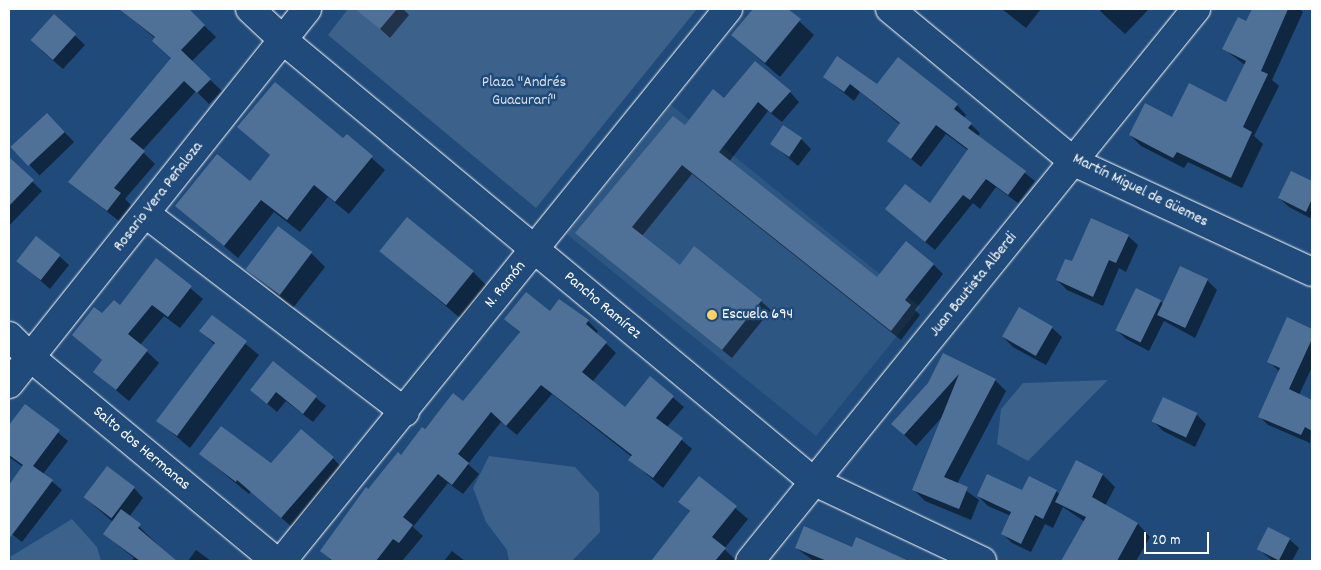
<!DOCTYPE html>
<meta charset="utf-8">
<style>
body{margin:0}
#map{position:relative;width:1321px;height:570px;overflow:hidden;background:#1f4a7a;font-family:Dekko,sans-serif}
div>[style]{position:absolute}
.built>*{inset:0;background:#2e5683;transform-origin:0 0}
.green>*{inset:0;background:#3c618b}
.shadow>*{inset:0;background:#0007;transform-origin:0 0}
.building>*{inset:0;background:#507197;transform-origin:0 0}
.roads{filter:drop-shadow(0 0 1px #fff) drop-shadow(0 0 1px #fff)}
.minor>*{height:28px;margin:-14px;padding:0 14px;transform-origin:14px;border-radius:14px;background:#1f4a7a}
.dots>*{width:14px;height:14px;translate:-50% -50%;box-sizing:border-box;border:2px solid #1f4a7a;border-radius:50%}
span{translate:-50% -50%;white-space:nowrap;text-align:center;line-height:1.15;-webkit-text-stroke:5px #1f4a7a;paint-order:stroke}
.park-label{font-size:16px;color:#d8dfe8}
.street-label{font-size:16px;color:#fff}
.poi-label{font-size:16px;color:#fff}
.left{translate:0 -50%;text-align:left}
.frame{position:absolute;inset:0;border:10px solid #fff;pointer-events:none}
.scale{position:absolute;left:1144px;top:532px;width:65px;height:22px;box-sizing:border-box;border:2px solid #fff;border-top:0;padding-left:6px;font-size:15px;line-height:18px;white-space:nowrap;color:#fff;-webkit-text-stroke:4px #1f4a7a;paint-order:stroke}
</style>
<div id="map">
<div class="built">
<i style="left:671px;top:105px;width:321px;height:166px;rotate:39deg"></i>
</div>
<div class="green">
<i style="clip-path:polygon(348px 9px,697px 9px,536px 208px,328px 35px)"></i>
<i style="clip-path:polygon(1108px 380px,1028px 461px,997px 444px,1001px 409px,1023px 383px)"></i>
<i style="clip-path:polygon(489px 456px,575px 467px,599px 493px,600px 532px,572px 561px,509px 561px,507px 550px,486px 522px,473px 488px)"></i>
<i style="clip-path:polygon(72px 519px,97px 547px,101px 561px,12px 561px,10px 557px)"></i>
</div>
<div class="shadow">
<i style="clip-path:polygon(120px 9px,172px 9px,179px 14px,187px 9px,216px 37px,191px 62px,222px 91px,209px 104px,196px 91px,142px 151px,155px 164px,125px 199px,131px 205px,119px 221px,69px 182px,172px 59px,156px 39px)"></i>
<i style="clip-path:polygon(373px 9px,403px 9px,409px 15px,390px 38px,366px 16px)"></i>
<i style="clip-path:polygon(754px 9px,786px 9px,814px 35px,780px 77px,732px 35px)"></i>
<i style="clip-path:polygon(1002px 9px,1041px 9px,1026px 28px)"></i>
<i style="clip-path:polygon(1102px 9px,1149px 9px,1125px 34px,1100px 11px)"></i>
<i style="clip-path:polygon(1253px 9px,1300px 9px,1303px 12px,1272px 80px,1279px 86px,1254px 136px,1263px 144px,1242px 188px,1188px 162px,1184px 168px,1141px 146px,1130px 135px,1172px 119px,1226px 104px,1245px 65px,1224px 49px,1247px 23px)"></i>
<i style="clip-path:polygon(54px 16px,85px 45px,63px 69px,41px 50px)"></i>
<i style="clip-path:polygon(824px 77px,957px 105px,966px 115px,964px 118px,980px 133px,977px 137px,1035px 181px,1018px 203px,996px 187px,980px 209px,973px 203px,935px 250px,886px 209px,930px 205px,969px 151px,946px 134px,921px 167px,889px 141px,901px 125px,860px 92px,854px 101px)"></i>
<i style="clip-path:polygon(790px 92px,799px 102px,782px 122px,768px 111px,729px 162px,877px 279px,933px 264px,943px 274px,915px 310px,920px 315px,901px 340px,692px 174px,642px 236px,680px 266px,761px 301px,771px 310px,732px 358px,577px 233px,685px 127px,724px 100px)"></i>
<i style="left:47px;top:114px;width:39px;height:48px;rotate:46deg"></i>
<i style="clip-path:polygon(238px 127px,343px 140px,347px 136px,385px 170px,349px 214px,328px 197px,300px 232px,274px 212px,238px 258px,177px 206px,250px 183px,271px 156px)"></i>
<i style="clip-path:polygon(801px 139px,811px 149px,798px 166px,771px 143px)"></i>
<i style="clip-path:polygon(15px 165px,42px 191px,9px 226px,9px 172px)"></i>
<i style="clip-path:polygon(1292px 172px,1312px 182px,1312px 219px,1289px 207px,1279px 198px)"></i>
<i style="clip-path:polygon(1128px 236px,1138px 245px,1126px 272px,1119px 268px,1103px 306px,1067px 290px,1057px 280px,1072px 263px)"></i>
<i style="clip-path:polygon(381px 251px,473px 272px,487px 286px,460px 318px)"></i>
<i style="clip-path:polygon(311px 253px,325px 267px,293px 308px,247px 269px)"></i>
<i style="clip-path:polygon(59px 256px,69px 265px,50px 289px,18px 261px)"></i>
<i style="clip-path:polygon(157px 260px,203px 299px,180px 328px,164px 316px,140px 345px,159px 363px,129px 401px,94px 372px,103px 361px,73px 335px,120px 306px)"></i>
<i style="clip-path:polygon(1207px 280px,1217px 290px,1195px 338px,1164px 321px,1149px 351px,1126px 339px,1116px 329px,1160px 301px,1163px 304px)"></i>
<i style="clip-path:polygon(551px 313px,588px 321px,598px 331px,596px 334px,616px 353px,592px 382px,625px 409px,650px 378px,684px 407px,667px 427px,692px 449px,663px 488px,630px 460px,632px 457px,552px 394px,517px 435px,501px 422px,468px 464px,479px 474px,463px 494px,448px 483px,413px 527px,423px 536px,402px 561px,332px 561px,321px 551px,353px 506px,398px 454px,401px 457px,453px 395px,464px 403px,520px 333px,506px 319px)"></i>
<i style="clip-path:polygon(212px 317px,259px 355px,190px 448px,158px 421px,215px 345px,201px 331px)"></i>
<i style="clip-path:polygon(1288px 319px,1312px 330px,1312px 367px,1299px 395px,1312px 402px,1310px 443px,1268px 425px,1259px 416px,1280px 372px,1268px 361px)"></i>
<i style="clip-path:polygon(1052px 328px,1062px 337px,1046px 365px,1013px 347px,1003px 337px)"></i>
<i style="clip-path:polygon(943px 354px,995px 380px,1006px 391px,957px 484px,979px 500px,971px 520px,925px 501px,913px 489px,943px 416px,916px 446px,893px 424px,929px 384px)"></i>
<i style="clip-path:polygon(273px 363px,326px 406px,313px 422px,286px 401px,277px 412px,251px 390px)"></i>
<i style="clip-path:polygon(26px 406px,68px 441px,43px 474px,62px 490px,22px 542px,9px 532px,9px 487px,23px 467px,9px 457px,9px 427px)"></i>
<i style="clip-path:polygon(1196px 414px,1206px 424px,1195px 447px,1163px 431px,1154px 422px)"></i>
<i style="clip-path:polygon(200px 454px,271px 465px,333px 458px,345px 471px,294px 529px,251px 491px,249px 494px)"></i>
<i style="clip-path:polygon(1103px 475px,1115px 487px,1105px 506px,1138px 524px,1150px 537px,1136px 561px,1068px 561px,1065px 558px,1085px 522px,1063px 507px,1053px 528px,1045px 524px,1031px 552px,1012px 543px,1002px 533px,1011px 516px,988px 506px,978px 496px,1056px 491px,1060px 495px)"></i>
<i style="clip-path:polygon(700px 478px,748px 519px,724px 549px,737px 561px,653px 561px,691px 513px,680px 502px)"></i>
<i style="clip-path:polygon(134px 488px,143px 498px,129px 517px,175px 561px,131px 561px,134px 558px,104px 534px,113px 522px,84px 497px)"></i>
<i style="clip-path:polygon(857px 539px,909px 561px,814px 561px,796px 548px,853px 549px)"></i>
<i style="clip-path:polygon(1289px 539px,1299px 548px,1292px 561px,1273px 561px,1258px 549px)"></i>
<i style="clip-path:polygon(196px 550px,211px 561px,188px 561px)"></i>
<i style="clip-path:polygon(452px 551px,465px 561px,444px 561px)"></i>
</div>
<div class="building">
<i style="clip-path:polygon(119px 9px,189px 9px,205px 25px,181px 50px,211px 79px,197px 93px,184px 81px,130px 139px,145px 151px,114px 188px,121px 193px,107px 211px,68px 182px,171px 58px,152px 41px,155px 37px)"></i>
<i style="clip-path:polygon(355px 9px,397px 9px,380px 29px)"></i>
<i style="clip-path:polygon(753px 9px,788px 9px,801px 19px,765px 63px,731px 35px)"></i>
<i style="clip-path:polygon(1252px 9px,1288px 9px,1261px 71px,1268px 74px,1243px 127px,1252px 132px,1231px 178px,1177px 152px,1173px 158px,1129px 135px,1145px 103px,1172px 117px,1189px 83px,1226px 102px,1246px 61px,1222px 49px,1238px 17px,1246px 21px)"></i>
<i style="left:54px;top:14px;width:30px;height:35px;rotate:42deg"></i>
<i style="clip-path:polygon(837px 56px,877px 84px,898px 57px,958px 104px,954px 109px,972px 123px,968px 128px,1026px 171px,1008px 195px,986px 179px,970px 200px,963px 195px,925px 242px,885px 209px,905px 184px,930px 203px,968px 149px,936px 125px,911px 159px,887px 141px,900px 123px,850px 84px,844px 92px,823px 77px)"></i>
<i style="clip-path:polygon(755px 61px,791px 91px,771px 113px,758px 102px,719px 152px,877px 277px,906px 241px,934px 264px,905px 300px,911px 305px,891px 331px,682px 165px,632px 227px,680px 265px,694px 246px,762px 300px,722px 350px,575px 233px,673px 116px,685px 125px,713px 89px,724px 98px)"></i>
<i style="clip-path:polygon(275px 82px,343px 138px,347px 134px,373px 156px,335px 202px,314px 185px,287px 220px,261px 200px,224px 246px,175px 206px,217px 154px,250px 181px,270px 155px,237px 127px)"></i>
<i style="left:47px;top:113px;width:26px;height:50px;rotate:47deg"></i>
<i style="left:783px;top:125px;width:23px;height:23px;rotate:34deg"></i>
<i style="clip-path:polygon(9px 157px,34px 180px,9px 206px)"></i>
<i style="clip-path:polygon(1291px 171px,1312px 181px,1312px 199px,1306px 212px,1278px 198px)"></i>
<i style="left:407px;top:217px;width:86px;height:44px;rotate:39deg"></i>
<i style="clip-path:polygon(1091px 218px,1129px 235px,1116px 263px,1109px 260px,1093px 297px,1056px 280px,1065px 259px,1072px 261px)"></i>
<i style="left:278px;top:226px;width:43px;height:54px;rotate:37deg"></i>
<i style="left:36px;top:236px;width:31px;height:32px;rotate:38deg"></i>
<i style="clip-path:polygon(156px 258px,192px 286px,168px 317px,152px 305px,128px 334px,148px 350px,116px 390px,93px 372px,102px 360px,72px 335px,94px 307px,102px 313px,114px 300px,120px 305px)"></i>
<i style="left:1180px;top:266px;width:31px;height:54px;rotate:25deg"></i>
<i style="left:1136px;top:288px;width:28px;height:47px;rotate:26deg"></i>
<i style="clip-path:polygon(526px 292px,550px 311px,559px 299px,589px 320px,586px 324px,607px 342px,582px 372px,625px 407px,650px 376px,674px 396px,656px 418px,683px 438px,653px 478px,628px 460px,632px 455px,541px 385px,506px 426px,491px 412px,458px 454px,469px 463px,452px 485px,438px 474px,403px 517px,413px 525px,399px 543px,393px 539px,376px 561px,333px 561px,320px 551px,366px 487px,368px 489px,398px 452px,401px 455px,422px 427px,425px 429px,453px 393px,463px 401px,520px 332px,504px 319px)"></i>
<i style="left:1019px;top:307px;width:39px;height:34px;rotate:30deg"></i>
<i style="clip-path:polygon(212px 315px,247px 341px,177px 436px,156px 421px,215px 343px,199px 331px)"></i>
<i style="clip-path:polygon(1287px 317px,1312px 329px,1312px 339px,1289px 389px,1312px 400px,1312px 431px,1305px 427px,1301px 435px,1258px 417px,1280px 368px,1267px 362px)"></i>
<i style="clip-path:polygon(943px 353px,996px 379px,944px 477px,968px 487px,959px 509px,912px 490px,959px 374px,904px 435px,891px 424px,928px 383px)"></i>
<i style="clip-path:polygon(273px 361px,317px 396px,303px 414px,276px 392px,267px 404px,250px 390px)"></i>
<i style="left:1163px;top:397px;width:38px;height:27px;rotate:25deg"></i>
<i style="clip-path:polygon(25px 404px,60px 430px,33px 466px,53px 480px,9px 539px,9px 485px,23px 465px,9px 455px,9px 425px)"></i>
<i style="clip-path:polygon(221px 426px,271px 463px,301px 429px,334px 457px,281px 518px,237px 480px,236px 482px,199px 454px)"></i>
<i style="clip-path:polygon(1076px 460px,1103px 474px,1092px 497px,1138px 523px,1117px 561px,1061px 561px,1086px 517px,1055px 502px)"></i>
<i style="left:107px;top:466px;width:35px;height:39px;rotate:37deg"></i>
<i style="clip-path:polygon(987px 474px,1022px 490px,1029px 476px,1057px 490px,1043px 519px,1035px 515px,1021px 544px,1001px 534px,1011px 512px,977px 496px)"></i>
<i style="clip-path:polygon(699px 476px,737px 506px,712px 537px,726px 548px,715px 561px,651px 561px,690px 511px,678px 502px)"></i>
<i style="clip-path:polygon(121px 509px,141px 524px,138px 528px,177px 561px,140px 561px,103px 534px)"></i>
<i style="clip-path:polygon(804px 526px,852px 547px,856px 537px,909px 561px,827px 561px,795px 548px)"></i>
<i style="left:1268px;top:527px;width:25px;height:25px;rotate:27deg"></i>
</div>
<div class="roads">
<div class="minor">
<i style="left:250px;top:9px;width:45px;rotate:43.2deg"></i>
<i style="left:283px;top:40px;width:689px;rotate:39.76deg"></i>
<i style="left:813px;top:481px;width:187px;rotate:25.3deg"></i>
<i style="left:890px;top:9px;width:239px;rotate:39.7deg"></i>
<i style="left:1074px;top:162px;width:262px;rotate:24.8deg"></i>
<i style="left:146px;top:214px;width:326px;rotate:37.4deg"></i>
<i style="left:9px;top:336px;width:30px;rotate:45deg"></i>
<i style="left:30px;top:357px;width:320px;rotate:39.7deg"></i>
<i style="left:9px;top:384px;width:479px;rotate:-51.5deg"></i>
<i style="left:282px;top:561px;width:710px;rotate:-51.06deg"></i>
<i style="left:750px;top:561px;width:710px;rotate:-51.06deg"></i>
</div>
</div>
<div class="dots">
<i style="left:712px;top:315px;background:#ffd166"></i>
</div>
<div class="park-label">
<span style="left:524px;top:92px">Plaza "Andrés<br>Guacurarí"</span>
</div>
<div class="street-label">
<span style="left:1140px;top:191px;rotate:26deg">Martín Miguel de Güemes</span>
<span style="left:159px;top:197px;rotate:-52deg">Rosario Vera Peñaloza</span>
<span style="left:506px;top:285px;rotate:-51deg">N. Ramón</span>
<span style="left:974px;top:285px;rotate:-51deg">Juan Bautista Alberdi</span>
<span style="left:602px;top:306px;rotate:40deg">Pancho Ramírez</span>
<span style="left:141px;top:449px;rotate:40deg">Salto dos Hermanas</span>
</div>
<div class="poi-label">
<span class="left" style="left:722px;top:315px">Escuela 694</span>
</div>
<div class="frame"></div>
<div class="scale">20 m</div>
</div>
